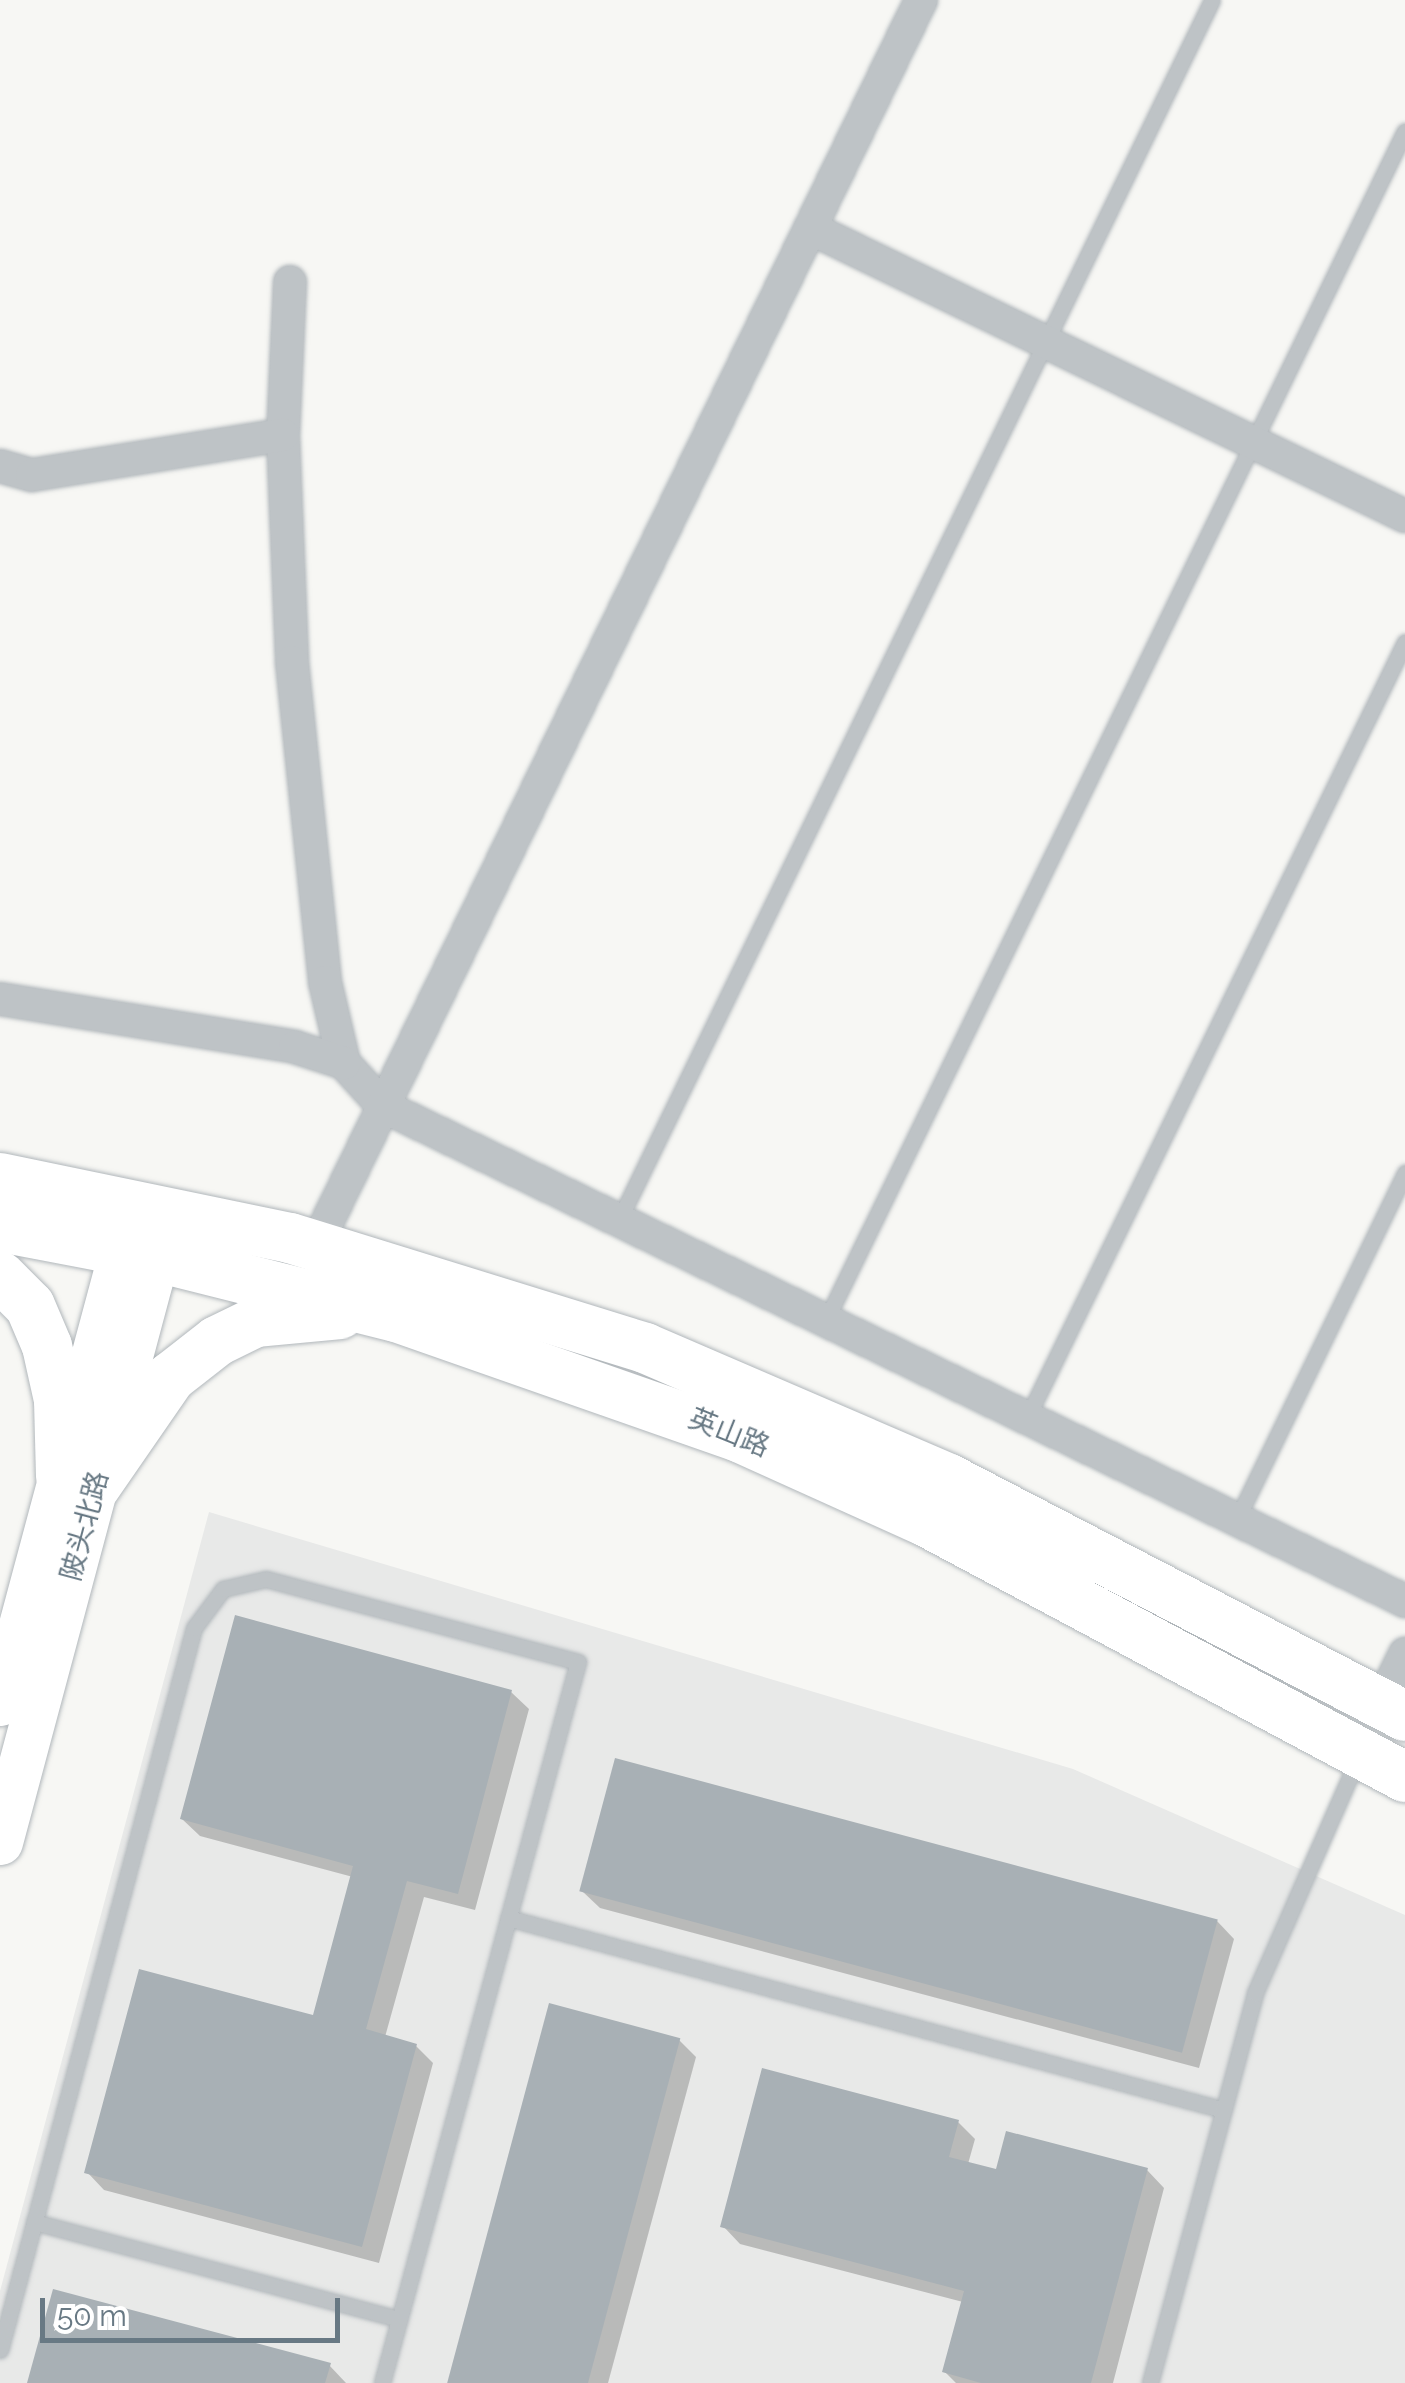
<!DOCTYPE html>
<meta charset="utf-8">
<style>
body{margin:0}
#map{position:relative;width:1405px;height:2383px;overflow:hidden;background:#f7f7f4;font-family:Raleway,"Noto Sans SC",sans-serif}
div>[style]{position:absolute}
.built>*{inset:0;background:#e8e9e8}
.shadow>*{inset:0;background:#0003}
.building>*{inset:0;background:#a8b0b5;transform-origin:0 0}
.roads{filter:drop-shadow(0 0 2px #b1b7bb) drop-shadow(0 0 2px #b1b7bb)}
.service>*{height:15px;margin:-7.5px;padding:0 7.5px;transform-origin:7.5px;border-radius:7.5px;background:#bec3c6}
.minor>*{height:32px;margin:-16px;padding:0 16px;transform-origin:16px;border-radius:16px;background:#bec3c6}
.secondary>*{height:45px;margin:-22.5px;padding:0 22.5px;transform-origin:22.5px;border-radius:22.5px;background:#fff}
.primary>*{height:50px;margin:-25px;padding:0 25px;transform-origin:25px;border-radius:25px;background:#fff}
span{translate:-50% -50%;white-space:nowrap;text-align:center;line-height:1.15;-webkit-text-stroke:10px #fff;paint-order:stroke}
.street-label{font-size:28px;color:#687984}
.scale{position:absolute;left:40px;top:2298px;width:300px;height:45px;box-sizing:border-box;border:5px solid #687984;border-top:0;padding-left:12px;font-size:30px;line-height:35px;white-space:nowrap;color:#687984;-webkit-text-stroke:8px #fff;paint-order:stroke}
</style>
<div id="map">
<div class="built">
<i style="clip-path:polygon(209px 1512px,1073px 1769px,1405px 1915px,1405px 2383px,0 2383px,0 2291px)"></i>
</div>
<div class="shadow">
<i style="clip-path:polygon(511px 1692px,529px 1709px,475px 1910px,424px 1897px,385px 2037px,416px 2046px,433px 2063px,379px 2263px,104px 2190px,87px 2172px,315px 2018px,353px 1877px,200px 1836px,182px 1819px)"></i>
<i style="clip-path:polygon(582px 1891px,1217px 1921px,1234px 1939px,1199px 2068px,600px 1908px)"></i>
<i style="clip-path:polygon(679px 2040px,696px 2057px,608px 2383px,449px 2383px)"></i>
<i style="clip-path:polygon(958px 2122px,975px 2139px,968px 2164px,998px 2172px,1147px 2170px,1164px 2188px,1113px 2383px,956px 2383px,945px 2372px,963px 2302px,740px 2244px,723px 2226px)"></i>
<i style="clip-path:polygon(329px 2365px,346px 2383px,30px 2383px)"></i>
</div>
<div class="building">
<i style="clip-path:polygon(235px 1615px,512px 1690px,458px 1894px,407px 1881px,366px 2029px,417px 2044px,362px 2247px,84px 2173px,139px 1969px,313px 2015px,353px 1866px,180px 1819px)"></i>
<i style="left:615px;top:1758px;width:624px;height:138px;rotate:15deg"></i>
<i style="left:549px;top:2003px;width:136px;height:394px;rotate:15deg"></i>
<i style="clip-path:polygon(762px 2068px,959px 2120px,949px 2157px,996px 2169px,1006px 2131px,1148px 2168px,1091px 2383px,981px 2383px,942px 2372px,964px 2291px,720px 2227px)"></i>
<i style="clip-path:polygon(53px 2289px,331px 2363px,325px 2383px,27px 2383px)"></i>
</div>
<div class="roads">
<div class="service">
<i style="left:619px;top:1220px;width:1356px;rotate:-64.08deg"></i>
<i style="left:826px;top:1320px;width:1322px;rotate:-64.04deg"></i>
<i style="left:1027px;top:1418px;width:863px;rotate:-64.03deg"></i>
<i style="left:1237px;top:1519px;width:385px;rotate:-64.1deg"></i>
<i style="left:508px;top:1918px;width:741px;rotate:15.01deg"></i>
<i style="left:34px;top:2222px;width:378px;rotate:14.9deg"></i>
<i style="left:0;top:2350px;width:748px;rotate:-74.96deg"></i>
<i style="left:194px;top:1628px;width:49px;rotate:-53.4deg"></i>
<i style="left:223px;top:1589px;width:44px;rotate:-13.1deg"></i>
<i style="left:266px;top:1579px;width:323px;rotate:14.9deg"></i>
<i style="left:578px;top:1662px;width:747px;rotate:105.21deg"></i>
<i style="left:1150px;top:2383px;width:404px;rotate:-74.9deg"></i>
<i style="left:1255px;top:1993px;width:257px;rotate:-66.3deg"></i>
</div>
<div class="minor">
<i style="left:810px;top:228px;width:661px;rotate:25.83deg"></i>
<i style="left:290px;top:282px;width:153px;rotate:92.6deg"></i>
<i style="left:283px;top:435px;width:227px;rotate:87.7deg"></i>
<i style="left:292px;top:662px;width:322px;rotate:84.1deg"></i>
<i style="left:325px;top:982px;width:83px;rotate:76.8deg"></i>
<i style="left:344px;top:1063px;width:58px;rotate:47.8deg"></i>
<i style="left:383px;top:1106px;width:1136px;rotate:25.84deg"></i>
<i style="left:0;top:466px;width:33px;rotate:16deg"></i>
<i style="left:32px;top:475px;width:254px;rotate:-9.1deg"></i>
<i style="left:0;top:999px;width:299px;rotate:9.2deg"></i>
<i style="left:295px;top:1047px;width:52px;rotate:18.1deg"></i>
<i style="left:316px;top:1245px;width:1384px;rotate:-64.08deg"></i>
<i style="left:1381px;top:1703px;width:55px;rotate:-63.9deg"></i>
</div>
<div class="secondary">
<i style="left:0;top:1703px;width:505px;rotate:-74.97deg"></i>
<i style="left:0;top:1842px;width:643px;rotate:-75.03deg"></i>
</div>
<div class="primary">
<i style="left:0;top:1178px;width:296px;rotate:11.7deg"></i>
<i style="left:290px;top:1238px;width:372px;rotate:17.2deg"></i>
<i style="left:645px;top:1348px;width:331px;rotate:23.3deg"></i>
<i style="left:949px;top:1479px;width:514px;rotate:27.46deg"></i>
<i style="left:0;top:1227px;width:160px;rotate:10.8deg"></i>
<i style="left:157px;top:1257px;width:246px;rotate:14.1deg"></i>
<i style="left:396px;top:1317px;width:366px;rotate:19.3deg"></i>
<i style="left:741px;top:1438px;width:204px;rotate:24.3deg"></i>
<i style="left:927px;top:1522px;width:542px;rotate:28.08deg"></i>
<i style="left:0;top:1276px;width:42px;rotate:45deg"></i>
<i style="left:30px;top:1306px;width:43px;rotate:67deg"></i>
<i style="left:47px;top:1346px;width:55px;rotate:77.5deg"></i>
<i style="left:59px;top:1400px;width:76px;rotate:88.5deg"></i>
<i style="left:95px;top:1487px;width:134px;rotate:-55.4deg"></i>
<i style="left:171px;top:1377px;width:58px;rotate:-38deg"></i>
<i style="left:217px;top:1341px;width:43px;rotate:-26deg"></i>
<i style="left:256px;top:1322px;width:84px;rotate:-5.4deg"></i>
</div>
</div>
<div class="street-label">
<span style="left:729px;top:1433px;rotate:22deg">英山路</span>
<span style="left:85px;top:1526px;rotate:-75deg">陂头北路</span>
</div>
<div class="scale">50 m</div>
</div>
